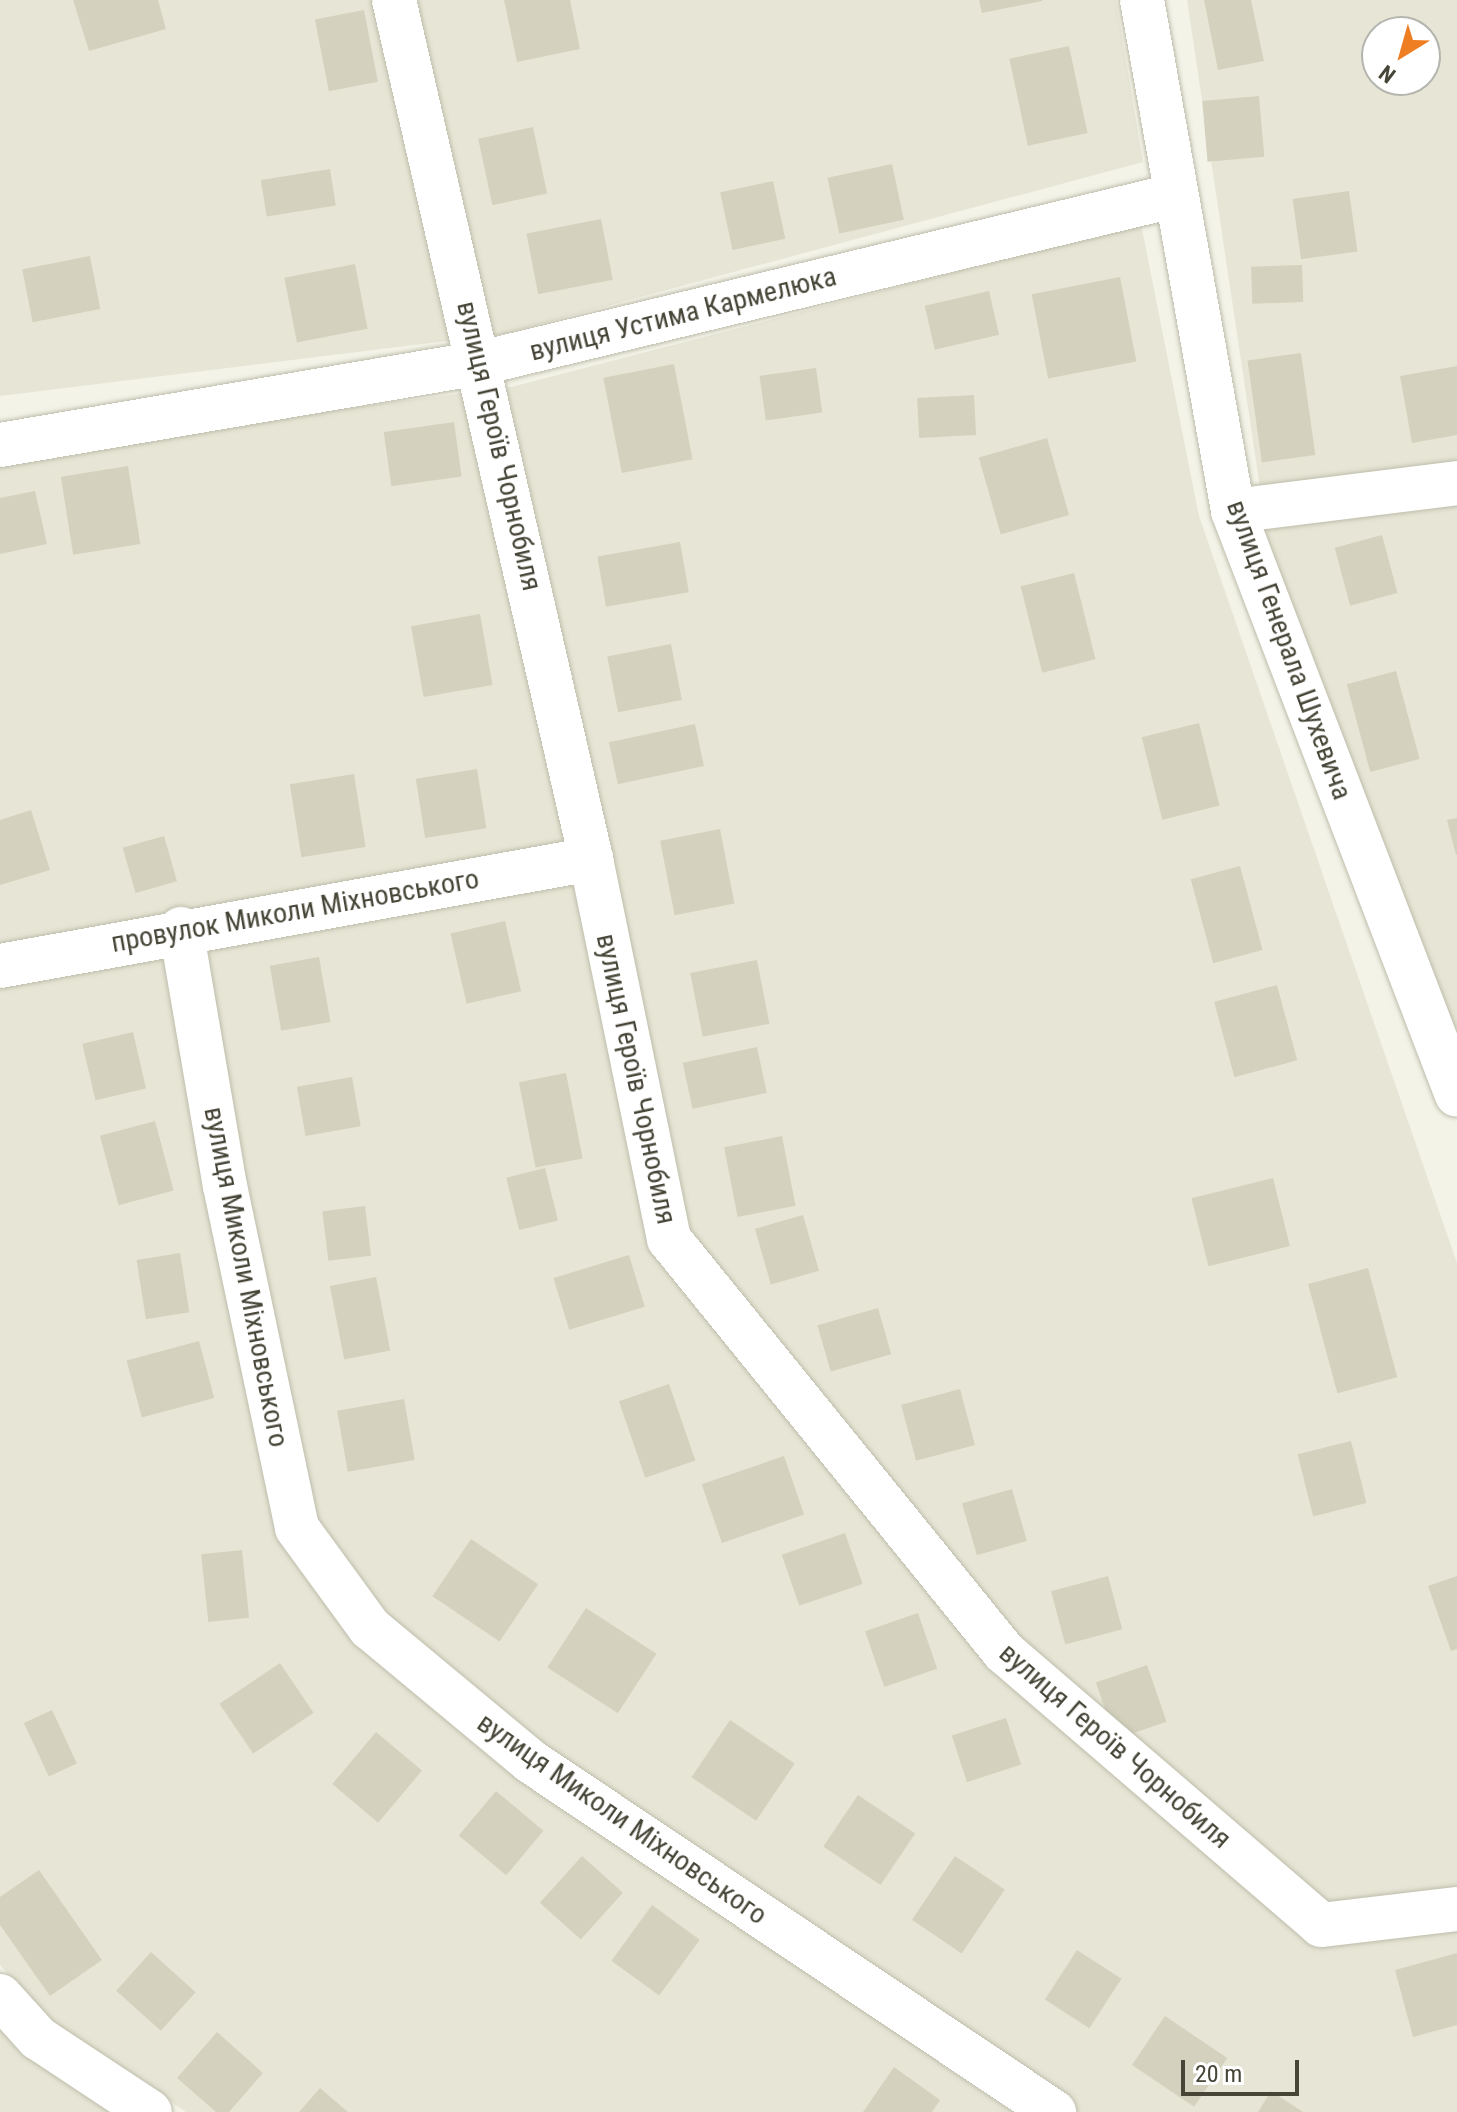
<!DOCTYPE html>
<meta charset="utf-8">
<style>
body{margin:0}
#map{position:relative;width:1457px;height:2112px;overflow:hidden;background:#f3f3e8;font-family:"Roboto Condensed",sans-serif}
div>[style]{position:absolute}
.residential>*{inset:0;background:#e7e6d6}
.building>*{inset:0;background:#d4d2be;transform-origin:0 0}
.roads{filter:drop-shadow(0 0 2px #bebdab) drop-shadow(0 0 2px #bebdab)}
.minor>*{height:44px;margin:-22px;padding:0 22px;transform-origin:22px;border-radius:22px;background:#fff}
span{translate:-50% -50%;white-space:nowrap;text-align:center;line-height:1.15;-webkit-text-stroke:6px #fff;paint-order:stroke}
.street-label{font-size:28px;color:#464537}
.north{position:absolute;left:1361px;top:16px;width:80px;height:80px;box-sizing:border-box;background:#fff;border:2px solid #b5b5af;border-radius:50%;rotate:217deg;font-size:22px;font-weight:700;line-height:32px;text-align:center;color:#464537}
.north::after{content:'';display:block;margin:auto;width:28px;height:36px;background:#ef7e23;clip-path:polygon(50% 0,100% 100%,50% 72%,0 100%)}
.scale{position:absolute;left:1181px;top:2060px;width:118px;height:36px;box-sizing:border-box;border:4px solid #464537;border-top:0;padding-left:10px;font-size:24px;line-height:28px;white-space:nowrap;color:#464537;-webkit-text-stroke:6px #fff;paint-order:stroke}
</style>
<div id="map">
<div class="residential">
<i style="clip-path:polygon(0 0,1116px 0,1143px 162px,503px 334px,0 396px)"></i>
<i style="clip-path:polygon(evenodd,1187px 0,1457px 0,1457px 1104px,1268px 541px,1187px 0,1377px 32px,1425px 32px,1425px 80px,1377px 80px,1377px 32px)"></i>
<i style="clip-path:polygon(1141px 224px,1199px 516px,1457px 1263px,1457px 2112px,186px 2112px,47px 2017px,0 1965px,0 452px,511px 387px)"></i>
<i style="clip-path:polygon(0 2012px,124px 2112px,0 2112px)"></i>
</div>
<div class="building">
<i style="clip-path:polygon(73px 0,158px 0,166px 29px,89px 51px)"></i>
<i style="clip-path:polygon(504px 0,570px 0,580px 49px,517px 62px)"></i>
<i style="clip-path:polygon(979px 0,1042px 0,1042px 1px,982px 13px)"></i>
<i style="clip-path:polygon(1204px 0,1251px 0,1264px 61px,1218px 70px)"></i>
<i style="left:364px;top:10px;width:73px;height:50px;rotate:79deg"></i>
<i style="left:1069px;top:46px;width:89px;height:61px;rotate:78deg"></i>
<i style="left:1259px;top:96px;width:61px;height:57px;rotate:85deg"></i>
<i style="left:533px;top:127px;width:68px;height:56px;rotate:78deg"></i>
<i style="left:892px;top:164px;width:57px;height:66px;rotate:78deg"></i>
<i style="left:330px;top:169px;width:37px;height:70px;rotate:81deg"></i>
<i style="left:773px;top:181px;width:59px;height:54px;rotate:78deg"></i>
<i style="left:1349px;top:191px;width:61px;height:57px;rotate:82deg"></i>
<i style="left:601px;top:219px;width:62px;height:76px;rotate:79deg"></i>
<i style="left:90px;top:256px;width:54px;height:69px;rotate:79deg"></i>
<i style="left:355px;top:264px;width:66px;height:72px;rotate:79deg"></i>
<i style="left:1302px;top:265px;width:37px;height:51px;rotate:88deg"></i>
<i style="left:1120px;top:277px;width:86px;height:90px;rotate:79deg"></i>
<i style="left:989px;top:291px;width:45px;height:66px;rotate:77deg"></i>
<i style="left:1301px;top:353px;width:103px;height:54px;rotate:82deg"></i>
<i style="left:674px;top:364px;width:97px;height:72px;rotate:79deg"></i>
<i style="clip-path:polygon(1457px 366px,1457px 435px,1412px 443px,1400px 376px)"></i>
<i style="left:816px;top:368px;width:45px;height:57px;rotate:82deg"></i>
<i style="left:974px;top:395px;width:40px;height:57px;rotate:87deg"></i>
<i style="left:454px;top:422px;width:55px;height:71px;rotate:82deg"></i>
<i style="left:1047px;top:438px;width:80px;height:71px;rotate:74deg"></i>
<i style="left:128px;top:466px;width:79px;height:68px;rotate:81deg"></i>
<i style="clip-path:polygon(35px 491px,47px 544px,0 554px,0 498px)"></i>
<i style="left:1382px;top:535px;width:60px;height:49px;rotate:75deg"></i>
<i style="left:680px;top:542px;width:51px;height:84px;rotate:80deg"></i>
<i style="left:1074px;top:573px;width:89px;height:55px;rotate:76deg"></i>
<i style="left:480px;top:614px;width:72px;height:70px;rotate:80deg"></i>
<i style="left:671px;top:644px;width:57px;height:65px;rotate:79deg"></i>
<i style="left:1396px;top:671px;width:91px;height:51px;rotate:75deg"></i>
<i style="left:1199px;top:723px;width:85px;height:59px;rotate:76deg"></i>
<i style="left:695px;top:724px;width:43px;height:88px;rotate:78deg"></i>
<i style="left:477px;top:769px;width:60px;height:62px;rotate:81deg"></i>
<i style="left:354px;top:774px;width:74px;height:65px;rotate:81deg"></i>
<i style="clip-path:polygon(31px 810px,50px 870px,0 885px,0 820px)"></i>
<i style="clip-path:polygon(1457px 818px,1457px 855px,1456px 855px,1447px 820px)"></i>
<i style="left:720px;top:829px;width:76px;height:61px;rotate:79deg"></i>
<i style="left:164px;top:836px;width:47px;height:43px;rotate:74deg"></i>
<i style="left:1240px;top:866px;width:87px;height:51px;rotate:75deg"></i>
<i style="left:505px;top:921px;width:72px;height:56px;rotate:77deg"></i>
<i style="left:319px;top:957px;width:66px;height:50px;rotate:80deg"></i>
<i style="left:757px;top:960px;width:65px;height:68px;rotate:79deg"></i>
<i style="left:1277px;top:985px;width:78px;height:65px;rotate:75deg"></i>
<i style="left:133px;top:1032px;width:58px;height:52px;rotate:77deg"></i>
<i style="left:757px;top:1047px;width:47px;height:76px;rotate:78deg"></i>
<i style="left:566px;top:1073px;width:87px;height:48px;rotate:79deg"></i>
<i style="left:352px;top:1077px;width:50px;height:56px;rotate:80deg"></i>
<i style="left:155px;top:1121px;width:72px;height:57px;rotate:75deg"></i>
<i style="left:782px;top:1136px;width:71px;height:59px;rotate:79deg"></i>
<i style="left:545px;top:1168px;width:54px;height:40px;rotate:76deg"></i>
<i style="left:1273px;top:1178px;width:70px;height:84px;rotate:76deg"></i>
<i style="left:365px;top:1206px;width:50px;height:43px;rotate:83deg"></i>
<i style="left:803px;top:1215px;width:58px;height:50px;rotate:74deg"></i>
<i style="left:180px;top:1253px;width:60px;height:44px;rotate:81deg"></i>
<i style="left:629px;top:1255px;width:54px;height:79px;rotate:73deg"></i>
<i style="left:1368px;top:1268px;width:113px;height:62px;rotate:75deg"></i>
<i style="left:376px;top:1277px;width:75px;height:47px;rotate:79deg"></i>
<i style="left:878px;top:1308px;width:48px;height:63px;rotate:74deg"></i>
<i style="left:199px;top:1341px;width:59px;height:75px;rotate:75deg"></i>
<i style="left:669px;top:1384px;width:81px;height:53px;rotate:71deg"></i>
<i style="left:960px;top:1389px;width:58px;height:61px;rotate:75deg"></i>
<i style="left:404px;top:1399px;width:62px;height:68px;rotate:80deg"></i>
<i style="left:1351px;top:1441px;width:64px;height:55px;rotate:76deg"></i>
<i style="left:784px;top:1456px;width:62px;height:87px;rotate:71deg"></i>
<i style="left:1012px;top:1489px;width:54px;height:52px;rotate:74deg"></i>
<i style="left:845px;top:1533px;width:54px;height:67px;rotate:71deg"></i>
<i style="left:471px;top:1539px;width:81px;height:69px;rotate:34deg"></i>
<i style="left:242px;top:1550px;width:68px;height:41px;rotate:84deg"></i>
<i style="left:1108px;top:1576px;width:55px;height:59px;rotate:75deg"></i>
<i style="clip-path:polygon(1457px 1576px,1457px 1649px,1451px 1651px,1428px 1586px)"></i>
<i style="left:586px;top:1608px;width:84px;height:71px;rotate:33deg"></i>
<i style="left:918px;top:1613px;width:59px;height:56px;rotate:71deg"></i>
<i style="left:280px;top:1663px;width:60px;height:73px;rotate:56deg"></i>
<i style="left:1147px;top:1665px;width:60px;height:54px;rotate:71deg"></i>
<i style="left:52px;top:1710px;width:59px;height:31px;rotate:65deg"></i>
<i style="left:1006px;top:1718px;width:49px;height:57px;rotate:72deg"></i>
<i style="left:730px;top:1720px;width:78px;height:69px;rotate:34deg"></i>
<i style="left:376px;top:1732px;width:60px;height:68px;rotate:40deg"></i>
<i style="left:496px;top:1791px;width:62px;height:58px;rotate:40deg"></i>
<i style="left:858px;top:1795px;width:69px;height:62px;rotate:34deg"></i>
<i style="left:582px;top:1856px;width:55px;height:63px;rotate:42deg"></i>
<i style="left:955px;top:1856px;width:60px;height:77px;rotate:34deg"></i>
<i style="clip-path:polygon(39px 1870px,102px 1960px,50px 1996px,0 1925px,0 1897px)"></i>
<i style="left:652px;top:1905px;width:59px;height:69px;rotate:36deg"></i>
<i style="left:1077px;top:1950px;width:53px;height:59px;rotate:33deg"></i>
<i style="left:151px;top:1952px;width:60px;height:52px;rotate:42deg"></i>
<i style="clip-path:polygon(1457px 1953px,1457px 2025px,1413px 2037px,1395px 1970px)"></i>
<i style="left:1165px;top:2016px;width:75px;height:59px;rotate:34deg"></i>
<i style="clip-path:polygon(217px 2032px,263px 2073px,229px 2112px,216px 2112px,177px 2078px)"></i>
<i style="clip-path:polygon(894px 2067px,940px 2100px,932px 2112px,863px 2112px)"></i>
<i style="clip-path:polygon(320px 2088px,348px 2112px,299px 2112px)"></i>
<i style="clip-path:polygon(1271px 2091px,1303px 2112px,1258px 2112px)"></i>
</div>
<div class="roads">
<div class="minor">
<i style="left:394px;top:0;width:881px;rotate:77.08deg"></i>
<i style="left:591px;top:859px;width:388px;rotate:78.4deg"></i>
<i style="left:669px;top:1239px;width:532px;rotate:50.95deg"></i>
<i style="left:1004px;top:1652px;width:418px;rotate:40.7deg"></i>
<i style="left:1321px;top:1925px;width:137px;rotate:-6.7deg"></i>
<i style="left:1142px;top:0;width:519px;rotate:79.9deg"></i>
<i style="left:1233px;top:511px;width:625px;rotate:69.02deg"></i>
<i style="left:0;top:445px;width:488px;rotate:-9.7deg"></i>
<i style="left:481px;top:363px;width:712px;rotate:-13.57deg"></i>
<i style="left:1233px;top:511px;width:226px;rotate:-7.1deg"></i>
<i style="left:181px;top:929px;width:261px;rotate:80.3deg"></i>
<i style="left:225px;top:1186px;width:349px;rotate:78.1deg"></i>
<i style="left:297px;top:1528px;width:124px;rotate:53.9deg"></i>
<i style="left:370px;top:1628px;width:208px;rotate:39.7deg"></i>
<i style="left:530px;top:1761px;width:631px;rotate:33.82deg"></i>
<i style="left:0;top:966px;width:601px;rotate:-10.26deg"></i>
<i style="left:0;top:1996px;width:57px;rotate:47.9deg"></i>
<i style="left:38px;top:2038px;width:134px;rotate:33.5deg"></i>
</div>
</div>
<div class="street-label">
<span style="left:683px;top:314px;rotate:-14deg">вулиця Устима Кармелюка</span>
<span style="left:499px;top:446px;rotate:77deg">вулиця Героїв Чорнобиля</span>
<span style="left:1289px;top:650px;rotate:70deg">вулиця Генерала Шухевича</span>
<span style="left:295px;top:911px;rotate:-10deg">провулок Миколи Міхновського</span>
<span style="left:636px;top:1079px;rotate:78deg">вулиця Героїв Чорнобиля</span>
<span style="left:246px;top:1277px;rotate:79deg">вулиця Миколи Міхновського</span>
<span style="left:1115px;top:1746px;rotate:41deg">вулиця Героїв Чорнобиля</span>
<span style="left:622px;top:1819px;rotate:35deg">вулиця Миколи Міхновського</span>
</div>
<div class="north">N</div>
<div class="scale">20 m</div>
</div>
